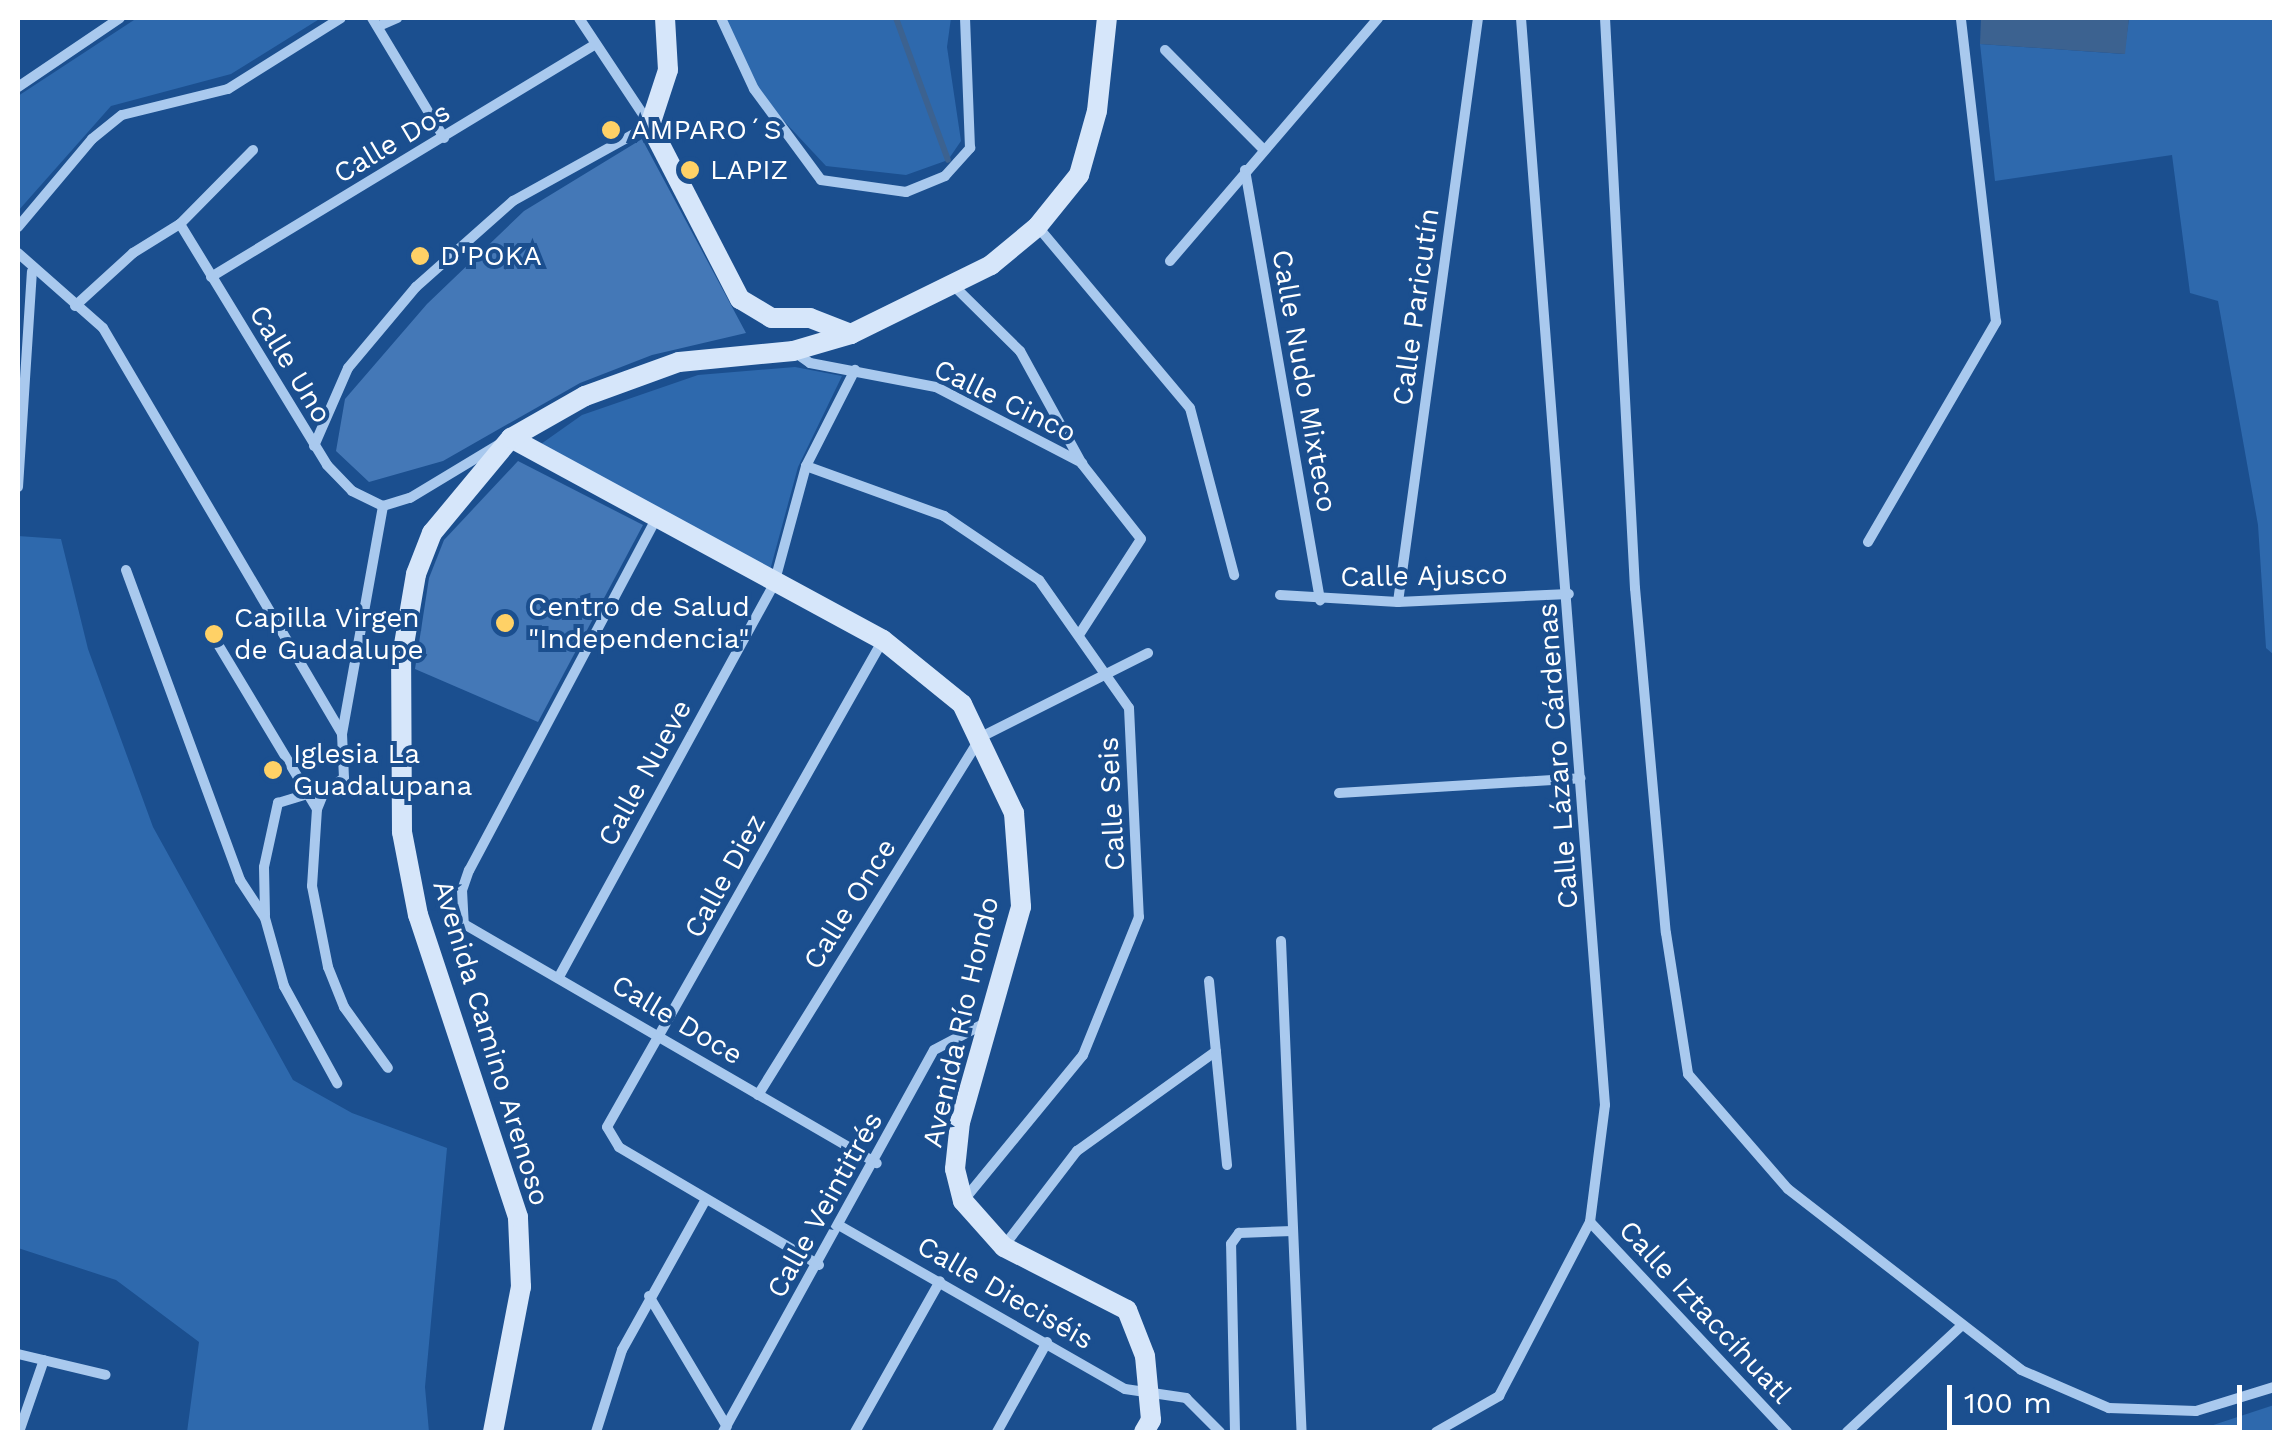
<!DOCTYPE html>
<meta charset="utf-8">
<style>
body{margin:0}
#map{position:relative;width:2292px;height:1450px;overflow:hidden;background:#1b4f8f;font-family:"Work Sans",sans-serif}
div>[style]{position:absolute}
.green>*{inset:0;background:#2e69ad}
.water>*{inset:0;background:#3c6290}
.stream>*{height:6px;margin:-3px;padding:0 3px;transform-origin:3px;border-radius:3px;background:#3c6290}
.building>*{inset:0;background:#4478b7}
.street>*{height:10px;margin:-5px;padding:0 5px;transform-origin:5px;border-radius:5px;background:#a9c9ee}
.secondary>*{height:20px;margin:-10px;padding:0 10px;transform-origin:10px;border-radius:10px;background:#d6e6fa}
.dots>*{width:28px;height:28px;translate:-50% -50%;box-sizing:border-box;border:5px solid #1b4f8f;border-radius:50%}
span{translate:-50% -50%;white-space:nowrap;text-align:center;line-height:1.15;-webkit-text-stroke:8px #1b4f8f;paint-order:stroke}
.poi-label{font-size:28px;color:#fff}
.left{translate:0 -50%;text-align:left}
.street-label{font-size:28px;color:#fff}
.frame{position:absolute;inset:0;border:20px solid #fff;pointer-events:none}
.scale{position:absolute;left:1947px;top:1385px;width:295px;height:45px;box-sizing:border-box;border:5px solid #fff;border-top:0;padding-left:12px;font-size:30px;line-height:35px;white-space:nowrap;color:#fff;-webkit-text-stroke:8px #1b4f8f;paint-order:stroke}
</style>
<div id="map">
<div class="green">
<i style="clip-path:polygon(137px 18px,321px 18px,231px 74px,111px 106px,18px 211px,18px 96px)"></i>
<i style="clip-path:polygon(721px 18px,951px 18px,947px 47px,961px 141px,948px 160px,906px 175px,826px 166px,754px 89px)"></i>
<i style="clip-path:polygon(2129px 18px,2274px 18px,2274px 655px,2266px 648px,2258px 525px,2218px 301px,2190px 293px,2172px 155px,1995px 181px,1980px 44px,2124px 54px)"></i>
<i style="clip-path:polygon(795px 367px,842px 376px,798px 467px,769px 574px,531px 451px,582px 415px,698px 375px)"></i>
<i style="clip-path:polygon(18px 536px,61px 539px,88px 649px,153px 827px,293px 1080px,352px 1113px,447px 1148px,425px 1387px,429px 1432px,187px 1432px,199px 1342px,116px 1280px,18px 1248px)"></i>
<i style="clip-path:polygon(2274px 1405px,2274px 1432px,2191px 1432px,2192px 1432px)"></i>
</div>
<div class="water">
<i style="clip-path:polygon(1981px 18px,2129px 18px,2125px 54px,1980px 44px)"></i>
</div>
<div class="stream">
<i style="left:896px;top:18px;width:151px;rotate:69.9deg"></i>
</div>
<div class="building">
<i style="clip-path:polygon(642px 139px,746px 333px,652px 355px,580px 383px,443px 461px,369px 482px,336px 451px,345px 399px,427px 304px,524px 211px)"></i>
<i style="clip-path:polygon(518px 461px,643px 525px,538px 722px,415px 669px,429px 578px,444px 540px)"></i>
</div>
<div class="street">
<i style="left:372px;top:18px;width:140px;rotate:59deg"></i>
<i style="left:721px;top:18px;width:78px;rotate:65.1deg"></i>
<i style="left:754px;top:89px;width:113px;rotate:53.6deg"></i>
<i style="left:821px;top:180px;width:86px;rotate:8deg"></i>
<i style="left:906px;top:192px;width:42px;rotate:-22.3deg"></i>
<i style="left:945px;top:176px;width:38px;rotate:-48deg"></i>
<i style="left:970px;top:148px;width:130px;rotate:-92.2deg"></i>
<i style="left:1605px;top:18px;width:571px;rotate:86.99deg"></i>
<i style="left:1635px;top:588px;width:346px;rotate:84.9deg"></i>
<i style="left:1666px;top:933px;width:143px;rotate:81.1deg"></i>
<i style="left:1688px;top:1074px;width:152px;rotate:49deg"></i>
<i style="left:1788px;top:1189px;width:295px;rotate:37.8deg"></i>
<i style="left:2021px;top:1370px;width:96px;rotate:23.4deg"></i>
<i style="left:2109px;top:1408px;width:87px;rotate:2deg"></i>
<i style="left:2196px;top:1411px;width:82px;rotate:-17.1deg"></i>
<i style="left:379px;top:26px;width:20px;rotate:-24deg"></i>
<i style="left:1165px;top:50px;width:139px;rotate:45.3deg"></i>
<i style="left:18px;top:87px;width:123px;rotate:-34.1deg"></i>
<i style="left:1245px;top:170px;width:437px;rotate:80.1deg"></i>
<i style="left:180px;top:224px;width:282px;rotate:58.6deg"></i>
<i style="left:327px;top:465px;width:36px;rotate:46deg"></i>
<i style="left:352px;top:491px;width:34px;rotate:26deg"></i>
<i style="left:18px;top:227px;width:115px;rotate:-49.9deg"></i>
<i style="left:92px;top:139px;width:38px;rotate:-39deg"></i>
<i style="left:122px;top:115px;width:109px;rotate:-13.8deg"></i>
<i style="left:228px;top:89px;width:133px;rotate:-32.1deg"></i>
<i style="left:1038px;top:227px;width:236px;rotate:50deg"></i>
<i style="left:1190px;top:408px;width:173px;rotate:75.2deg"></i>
<i style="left:18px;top:253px;width:113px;rotate:41.4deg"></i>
<i style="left:103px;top:328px;width:471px;rotate:59.5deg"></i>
<i style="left:342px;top:734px;width:44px;rotate:87.4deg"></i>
<i style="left:344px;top:778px;width:24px;rotate:145deg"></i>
<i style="left:324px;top:792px;width:18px;rotate:112deg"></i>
<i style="left:1170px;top:261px;width:320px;rotate:-49.4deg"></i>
<i style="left:211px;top:277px;width:448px;rotate:-31.2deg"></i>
<i style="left:955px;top:287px;width:91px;rotate:44.6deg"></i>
<i style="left:1020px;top:351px;width:129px;rotate:61.2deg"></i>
<i style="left:1082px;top:464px;width:95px;rotate:51.8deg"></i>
<i style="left:1141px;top:539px;width:114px;rotate:122.9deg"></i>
<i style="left:75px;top:306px;width:79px;rotate:-42.4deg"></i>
<i style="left:133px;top:253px;width:55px;rotate:-31.7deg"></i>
<i style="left:180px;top:224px;width:104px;rotate:-45.4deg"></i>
<i style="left:793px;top:351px;width:21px;rotate:35deg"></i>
<i style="left:810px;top:363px;width:128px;rotate:10.8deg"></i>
<i style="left:936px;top:387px;width:165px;rotate:27.5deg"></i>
<i style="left:314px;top:446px;width:85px;rotate:-66.4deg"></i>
<i style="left:348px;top:368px;width:106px;rotate:-50deg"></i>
<i style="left:416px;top:287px;width:130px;rotate:-41.6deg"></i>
<i style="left:513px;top:201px;width:157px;rotate:-29deg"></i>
<i style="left:650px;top:125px;width:128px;rotate:-123.6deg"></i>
<i style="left:806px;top:466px;width:147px;rotate:19.9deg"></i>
<i style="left:944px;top:516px;width:115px;rotate:34deg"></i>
<i style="left:1039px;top:580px;width:156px;rotate:54.9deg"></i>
<i style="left:1129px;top:708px;width:209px;rotate:87.3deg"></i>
<i style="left:1139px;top:917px;width:149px;rotate:112.1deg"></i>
<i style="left:1083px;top:1055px;width:188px;rotate:129.4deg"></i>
<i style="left:18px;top:487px;width:216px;rotate:-86.3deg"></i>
<i style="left:656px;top:519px;width:398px;rotate:118deg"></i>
<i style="left:469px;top:870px;width:21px;rotate:109deg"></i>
<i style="left:462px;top:890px;width:34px;rotate:87deg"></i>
<i style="left:464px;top:924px;width:477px;rotate:30.1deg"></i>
<i style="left:1868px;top:542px;width:255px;rotate:-59.8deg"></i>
<i style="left:1996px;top:322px;width:306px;rotate:-96.6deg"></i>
<i style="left:126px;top:570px;width:330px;rotate:69.8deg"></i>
<i style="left:240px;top:880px;width:45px;rotate:56.7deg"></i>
<i style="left:265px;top:918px;width:71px;rotate:74.4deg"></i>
<i style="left:284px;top:986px;width:111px;rotate:61.3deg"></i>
<i style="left:1280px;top:595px;width:118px;rotate:3.4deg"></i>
<i style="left:1398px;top:602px;width:171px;rotate:-2.7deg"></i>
<i style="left:1398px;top:602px;width:589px;rotate:-82.2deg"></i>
<i style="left:216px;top:641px;width:196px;rotate:59deg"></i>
<i style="left:317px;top:809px;width:77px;rotate:93.7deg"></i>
<i style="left:312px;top:886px;width:83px;rotate:78.8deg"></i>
<i style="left:328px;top:967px;width:43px;rotate:68.2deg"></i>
<i style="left:344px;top:1007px;width:75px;rotate:54.2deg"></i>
<i style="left:342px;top:734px;width:232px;rotate:-79.8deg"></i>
<i style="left:383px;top:506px;width:28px;rotate:-17deg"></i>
<i style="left:410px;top:498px;width:106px;rotate:-31.1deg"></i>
<i style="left:1339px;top:793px;width:242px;rotate:-3.5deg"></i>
<i style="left:265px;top:915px;width:48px;rotate:-91.2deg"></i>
<i style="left:264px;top:867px;width:66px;rotate:-77.7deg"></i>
<i style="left:278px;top:803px;width:30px;rotate:-17deg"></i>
<i style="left:1281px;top:941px;width:491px;rotate:87.6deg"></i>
<i style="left:560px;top:975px;width:446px;rotate:-61.3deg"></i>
<i style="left:774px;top:584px;width:122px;rotate:-74.8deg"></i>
<i style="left:806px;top:466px;width:108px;rotate:-63deg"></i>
<i style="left:1209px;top:981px;width:185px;rotate:84.4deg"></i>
<i style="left:758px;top:1095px;width:422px;rotate:-58.1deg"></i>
<i style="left:981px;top:737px;width:187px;rotate:-26.7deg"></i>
<i style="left:1590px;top:1222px;width:288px;rotate:46.8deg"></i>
<i style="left:842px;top:1227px;width:326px;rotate:29.8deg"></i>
<i style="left:1125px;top:1389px;width:62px;rotate:8.4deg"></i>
<i style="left:1186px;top:1398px;width:48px;rotate:45deg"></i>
<i style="left:1004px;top:1246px;width:120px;rotate:-52.5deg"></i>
<i style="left:1077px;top:1151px;width:171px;rotate:-35.7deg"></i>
<i style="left:819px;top:1265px;width:232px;rotate:-149.5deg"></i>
<i style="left:619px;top:1147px;width:23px;rotate:-121deg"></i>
<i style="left:607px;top:1127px;width:560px;rotate:-60.46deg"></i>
<i style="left:649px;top:1296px;width:152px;rotate:59.2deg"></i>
<i style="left:18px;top:1354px;width:90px;rotate:13.4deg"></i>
<i style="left:19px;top:1432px;width:76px;rotate:-70.9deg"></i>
<i style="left:596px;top:1432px;width:86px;rotate:-72.4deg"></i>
<i style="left:622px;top:1350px;width:171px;rotate:-60.9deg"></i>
<i style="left:723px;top:1432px;width:436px;rotate:-61.1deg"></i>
<i style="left:934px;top:1050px;width:60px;rotate:-27.8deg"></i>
<i style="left:855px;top:1432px;width:173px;rotate:-60.6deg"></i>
<i style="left:997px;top:1432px;width:103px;rotate:-60.9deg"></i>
<i style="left:1235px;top:1432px;width:188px;rotate:-91.2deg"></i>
<i style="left:1231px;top:1244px;width:14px;rotate:-54deg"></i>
<i style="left:1239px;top:1233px;width:54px;rotate:-2.1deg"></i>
<i style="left:1436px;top:1432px;width:73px;rotate:-29.7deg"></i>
<i style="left:1499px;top:1396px;width:196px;rotate:-62.4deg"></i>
<i style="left:1590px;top:1222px;width:118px;rotate:-82.7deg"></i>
<i style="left:1605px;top:1105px;width:1090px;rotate:-94.42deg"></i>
<i style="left:1847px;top:1432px;width:156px;rotate:-42.9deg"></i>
</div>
<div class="secondary">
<i style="left:665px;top:18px;width:52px;rotate:86.7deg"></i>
<i style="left:668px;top:70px;width:58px;rotate:108.1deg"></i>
<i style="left:650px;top:125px;width:196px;rotate:62.7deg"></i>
<i style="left:740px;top:299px;width:37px;rotate:31deg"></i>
<i style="left:772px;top:318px;width:38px"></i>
<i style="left:810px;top:318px;width:44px;rotate:21.3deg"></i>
<i style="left:511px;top:438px;width:423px;rotate:28.5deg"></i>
<i style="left:883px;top:640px;width:102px;rotate:39deg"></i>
<i style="left:962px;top:704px;width:121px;rotate:64.5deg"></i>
<i style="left:1014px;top:813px;width:94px;rotate:85.7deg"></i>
<i style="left:1021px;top:907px;width:223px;rotate:105.8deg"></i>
<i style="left:960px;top:1122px;width:47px;rotate:96.1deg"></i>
<i style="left:955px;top:1169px;width:33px;rotate:76deg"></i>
<i style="left:963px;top:1201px;width:62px;rotate:48.3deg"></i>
<i style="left:1004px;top:1247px;width:138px;rotate:27.1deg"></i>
<i style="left:1127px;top:1310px;width:49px;rotate:68.6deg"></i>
<i style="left:1145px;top:1356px;width:64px;rotate:84.6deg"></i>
<i style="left:1151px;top:1420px;width:14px;rotate:120deg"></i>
<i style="left:493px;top:1432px;width:148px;rotate:-79.1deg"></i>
<i style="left:521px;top:1287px;width:70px;rotate:-92.5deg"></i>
<i style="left:518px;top:1217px;width:318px;rotate:-108.3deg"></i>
<i style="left:418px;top:915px;width:85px;rotate:-100.9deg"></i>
<i style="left:402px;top:832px;width:170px;rotate:-90.3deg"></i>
<i style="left:401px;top:662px;width:89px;rotate:-80.3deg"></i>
<i style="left:416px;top:574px;width:44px;rotate:-68.7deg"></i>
<i style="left:432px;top:533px;width:124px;rotate:-50.3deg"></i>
<i style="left:511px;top:438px;width:85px;rotate:-29.6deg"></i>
<i style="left:585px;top:396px;width:100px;rotate:-19.9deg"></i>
<i style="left:679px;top:362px;width:115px;rotate:-5.5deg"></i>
<i style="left:793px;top:351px;width:60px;rotate:-16.3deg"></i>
<i style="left:851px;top:334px;width:156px;rotate:-26.2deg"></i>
<i style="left:991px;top:265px;width:60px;rotate:-39.6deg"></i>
<i style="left:1037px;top:227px;width:67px;rotate:-51.1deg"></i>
<i style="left:1079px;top:175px;width:66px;rotate:-74.3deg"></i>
<i style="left:1097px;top:111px;width:94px;rotate:-83.9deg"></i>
</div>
<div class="dots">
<i style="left:611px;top:130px;background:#ffd166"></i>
<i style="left:690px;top:170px;background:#ffd166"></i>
<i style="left:420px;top:256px;background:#ffd166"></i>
<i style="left:505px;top:623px;background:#ffd166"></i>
<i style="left:214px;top:634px;background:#ffd166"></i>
<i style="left:273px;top:770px;background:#ffd166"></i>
</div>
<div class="poi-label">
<span class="left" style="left:631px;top:130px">AMPARO´S</span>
<span class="left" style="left:710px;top:170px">LAPIZ</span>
<span class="left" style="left:440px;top:256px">D'POKA</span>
<span class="left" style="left:528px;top:623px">Centro de Salud<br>"Independencia"</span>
<span class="left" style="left:234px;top:634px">Capilla Virgen<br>de Guadalupe</span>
<span class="left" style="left:293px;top:770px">Iglesia La<br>Guadalupana</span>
</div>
<div class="street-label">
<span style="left:392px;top:143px;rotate:-31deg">Calle Dos</span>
<span style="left:1416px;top:307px;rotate:-82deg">Calle Paricutín</span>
<span style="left:290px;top:364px;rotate:59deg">Calle Uno</span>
<span style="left:1304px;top:381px;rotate:80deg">Calle Nudo Mixteco</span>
<span style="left:1005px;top:401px;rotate:26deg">Calle Cinco</span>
<span style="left:1424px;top:576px;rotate:-1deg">Calle Ajusco</span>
<span style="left:1558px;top:756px;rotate:-94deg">Calle Lázaro Cárdenas</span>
<span style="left:645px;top:773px;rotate:-61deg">Calle Nueve</span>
<span style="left:1112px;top:804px;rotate:-93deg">Calle Seis</span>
<span style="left:725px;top:876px;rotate:-61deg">Calle Diez</span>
<span style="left:850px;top:904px;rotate:-58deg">Calle Once</span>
<span style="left:677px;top:1020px;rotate:31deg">Calle Doce</span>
<span style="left:961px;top:1022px;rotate:-77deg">Avenida Río Hondo</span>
<span style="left:491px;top:1043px;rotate:73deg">Avenida Camino Arenoso</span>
<span style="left:825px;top:1205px;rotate:-61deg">Calle Veintitrés</span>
<span style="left:1005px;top:1293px;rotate:30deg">Calle Dieciséis</span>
<span style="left:1705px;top:1312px;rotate:47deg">Calle Iztaccíhuatl</span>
</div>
<div class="frame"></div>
<div class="scale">100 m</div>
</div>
